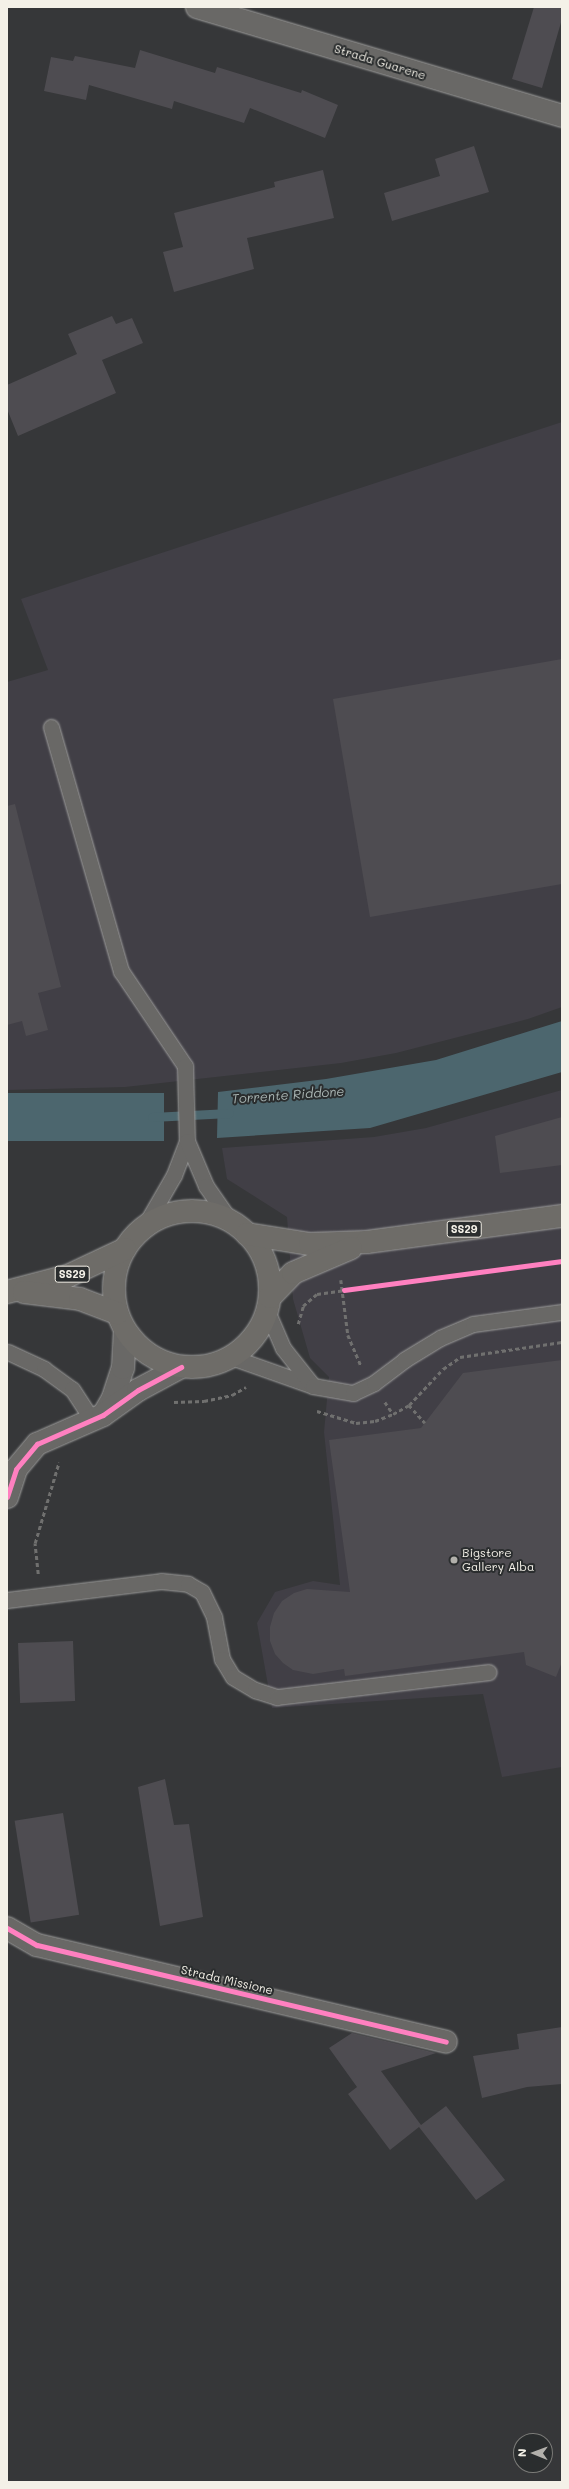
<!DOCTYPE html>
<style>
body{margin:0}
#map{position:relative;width:569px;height:2489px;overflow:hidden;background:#363739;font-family:Mali,sans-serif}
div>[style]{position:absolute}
.built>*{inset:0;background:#413f46}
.water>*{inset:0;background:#4c666e;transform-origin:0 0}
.stream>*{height:9px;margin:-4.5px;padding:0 4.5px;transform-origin:4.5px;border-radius:4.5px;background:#4c666e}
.building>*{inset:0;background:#4e4c51;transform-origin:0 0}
.path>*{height:2.5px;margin-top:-1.25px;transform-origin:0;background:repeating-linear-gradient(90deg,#70706f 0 4px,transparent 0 7px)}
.roads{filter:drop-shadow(0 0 1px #9c9c9b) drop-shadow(0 0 1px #9c9c9b)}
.lane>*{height:15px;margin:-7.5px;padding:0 7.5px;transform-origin:7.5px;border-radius:7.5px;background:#696866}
.street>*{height:22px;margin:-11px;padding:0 11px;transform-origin:11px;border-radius:11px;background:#696866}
.secondary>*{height:22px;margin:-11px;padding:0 11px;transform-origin:11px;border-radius:11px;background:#696866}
.primary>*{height:22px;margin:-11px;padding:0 11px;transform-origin:11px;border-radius:11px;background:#6e6c68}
.primary>.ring{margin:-11px;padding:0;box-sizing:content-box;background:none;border:22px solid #6e6c68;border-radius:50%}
.cycleway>*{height:5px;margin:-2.5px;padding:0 2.5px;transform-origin:2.5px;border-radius:2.5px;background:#ff80c0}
.dots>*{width:11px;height:11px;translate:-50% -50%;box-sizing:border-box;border:2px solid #2a2d2e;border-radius:50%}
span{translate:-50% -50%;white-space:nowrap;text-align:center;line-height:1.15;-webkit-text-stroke:4px #2a2d2e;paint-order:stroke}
.shield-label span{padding:1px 3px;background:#2a2d2e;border:1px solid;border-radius:3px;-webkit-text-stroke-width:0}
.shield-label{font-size:11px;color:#f4f1e8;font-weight:700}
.street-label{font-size:12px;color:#f4f1e8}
.poi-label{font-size:12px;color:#f4f1e8}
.left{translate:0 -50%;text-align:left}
.water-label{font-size:13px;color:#a9b5b3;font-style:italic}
.frame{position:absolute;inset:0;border:8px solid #f4f1e8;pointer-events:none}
.north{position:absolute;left:513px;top:2433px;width:40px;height:40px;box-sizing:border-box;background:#2a2d2e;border:1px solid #7b7b78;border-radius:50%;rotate:271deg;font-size:11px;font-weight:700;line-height:16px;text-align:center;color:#f4f1e8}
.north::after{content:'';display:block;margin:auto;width:14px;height:18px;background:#b2b0ab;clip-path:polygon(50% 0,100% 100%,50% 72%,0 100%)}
</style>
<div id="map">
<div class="built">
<i style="clip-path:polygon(562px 422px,562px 1007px,528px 1019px,396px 1053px,341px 1063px,125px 1087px,7px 1090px,7px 682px,48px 670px,21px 599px)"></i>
<i style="clip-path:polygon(562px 1090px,562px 1767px,502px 1777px,483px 1694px,272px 1708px,257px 1623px,275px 1592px,313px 1581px,340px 1585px,324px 1432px,329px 1377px,310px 1358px,293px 1299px,287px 1217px,227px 1179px,222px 1148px,374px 1137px,426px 1128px)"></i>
</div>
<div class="water">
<i style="clip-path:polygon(562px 1021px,562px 1072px,370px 1128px,217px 1138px,218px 1092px,326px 1079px,436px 1060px)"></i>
<i style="left:164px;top:1093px;width:48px;height:157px;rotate:90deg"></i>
</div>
<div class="stream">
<i style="left:152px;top:1117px;width:77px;rotate:-3deg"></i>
</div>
<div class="building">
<i style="clip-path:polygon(534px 7px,562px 7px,562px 19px,542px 88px,512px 79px)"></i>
<i style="clip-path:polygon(140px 50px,215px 73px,217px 67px,301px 93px,302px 90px,338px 105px,325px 138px,250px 108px,244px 123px,174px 101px,172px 109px,89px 85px,86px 100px,44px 91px,51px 57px,73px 61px,75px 56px,135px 68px)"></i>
<i style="clip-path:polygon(474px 146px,489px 192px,392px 221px,384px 193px,440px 176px,435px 159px)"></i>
<i style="clip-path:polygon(323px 170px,334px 218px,247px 238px,254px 269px,174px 292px,163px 252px,183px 247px,174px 213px,275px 187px,274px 182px)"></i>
<i style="clip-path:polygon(112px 316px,116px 324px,132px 318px,143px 343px,102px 360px,116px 393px,18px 436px,7px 409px,7px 385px,77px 354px,68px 334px)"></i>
<i style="clip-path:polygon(562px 659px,562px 884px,370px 917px,333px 699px)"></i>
<i style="clip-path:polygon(15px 804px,61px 987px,38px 993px,48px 1030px,26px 1036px,22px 1021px,7px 1025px,7px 806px)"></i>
<i style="clip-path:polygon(562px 1117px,562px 1165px,500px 1173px,495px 1136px)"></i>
<i style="clip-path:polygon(562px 1360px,562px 1662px,556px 1677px,526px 1665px,524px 1652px,345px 1676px,344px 1669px,313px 1674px,293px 1670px,283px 1663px,275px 1654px,270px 1641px,270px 1627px,274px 1613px,282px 1601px,294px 1593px,307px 1589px,350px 1592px,329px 1440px,421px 1428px,463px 1373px)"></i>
<i style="left:73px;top:1641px;width:60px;height:55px;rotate:88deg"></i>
<i style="clip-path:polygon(165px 1779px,174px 1825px,189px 1824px,203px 1917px,160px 1926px,138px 1787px)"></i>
<i style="left:63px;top:1813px;width:103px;height:49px;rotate:81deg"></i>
<i style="clip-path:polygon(562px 2027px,562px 2084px,527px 2087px,482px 2098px,473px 2056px,519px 2049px,517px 2034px)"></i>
<i style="clip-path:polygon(352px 2033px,436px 2053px,381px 2071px,421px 2125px,446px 2106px,505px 2180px,476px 2200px,419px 2127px,390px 2150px,348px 2094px,357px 2087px,329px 2048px)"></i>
</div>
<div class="path">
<i style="left:341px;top:1280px;width:55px;rotate:82.7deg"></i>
<i style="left:348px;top:1335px;width:34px;rotate:67deg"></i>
<i style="left:298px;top:1324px;width:19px;rotate:-74deg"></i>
<i style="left:303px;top:1306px;width:18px;rotate:-41deg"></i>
<i style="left:317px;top:1294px;width:27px;rotate:-8deg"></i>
<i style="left:174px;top:1402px;width:30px;rotate:-2deg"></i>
<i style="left:204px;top:1401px;width:29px;rotate:-12deg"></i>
<i style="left:232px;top:1395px;width:16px;rotate:-30deg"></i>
<i style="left:385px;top:1402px;width:14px;rotate:56deg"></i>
<i style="left:393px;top:1414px;width:18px;rotate:-29deg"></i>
<i style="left:409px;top:1405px;width:24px;rotate:48deg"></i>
<i style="left:409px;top:1405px;width:50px;rotate:-46.6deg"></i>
<i style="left:443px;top:1369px;width:21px;rotate:-35deg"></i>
<i style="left:460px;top:1357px;width:103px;rotate:-8.4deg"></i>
<i style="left:317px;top:1411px;width:41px;rotate:17.1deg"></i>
<i style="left:356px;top:1423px;width:19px;rotate:-6deg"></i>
<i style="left:375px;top:1421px;width:19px;rotate:-21deg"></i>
<i style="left:38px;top:1574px;width:31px;rotate:-96deg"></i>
<i style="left:35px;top:1543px;width:84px;rotate:-73.5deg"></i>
</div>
<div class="roads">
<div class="lane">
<i style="left:51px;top:727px;width:254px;rotate:74deg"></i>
<i style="left:121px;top:971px;width:115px;rotate:56deg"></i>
<i style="left:185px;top:1066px;width:75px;rotate:88.5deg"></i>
<i style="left:144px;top:1227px;width:60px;rotate:-60deg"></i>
<i style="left:174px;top:1175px;width:36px;rotate:-69deg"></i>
<i style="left:187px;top:1141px;width:49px;rotate:67.1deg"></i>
<i style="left:206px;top:1186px;width:44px;rotate:55.2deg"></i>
<i style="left:8px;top:1352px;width:40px;rotate:25deg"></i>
<i style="left:44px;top:1369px;width:34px;rotate:36deg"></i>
<i style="left:72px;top:1389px;width:37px;rotate:57deg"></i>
<i style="left:231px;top:1357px;width:87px;rotate:19.5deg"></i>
<i style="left:313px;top:1386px;width:48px;rotate:-128.3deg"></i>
<i style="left:283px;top:1348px;width:40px;rotate:-113.4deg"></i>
<i style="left:313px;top:1386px;width:41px;rotate:9.9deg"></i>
<i style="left:353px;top:1393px;width:23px;rotate:-25deg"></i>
<i style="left:374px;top:1383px;width:38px;rotate:-37deg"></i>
<i style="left:404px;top:1360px;width:42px;rotate:-31.4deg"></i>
<i style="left:440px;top:1338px;width:36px;rotate:-23deg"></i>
<i style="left:473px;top:1324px;width:90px;rotate:-7.7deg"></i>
<i style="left:7px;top:1600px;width:155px;rotate:-7deg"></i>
<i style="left:161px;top:1581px;width:27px;rotate:6deg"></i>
<i style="left:188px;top:1584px;width:16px;rotate:30deg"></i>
<i style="left:202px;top:1592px;width:28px;rotate:64deg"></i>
<i style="left:214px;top:1617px;width:43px;rotate:79.2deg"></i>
<i style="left:222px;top:1659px;width:21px;rotate:59deg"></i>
<i style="left:233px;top:1677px;width:26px;rotate:31deg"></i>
<i style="left:255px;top:1690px;width:23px;rotate:18deg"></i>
<i style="left:277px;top:1697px;width:213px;rotate:-6.7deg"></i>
</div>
<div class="street">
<i style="left:105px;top:1412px;width:16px;rotate:-60deg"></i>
<i style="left:113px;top:1398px;width:32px;rotate:-72deg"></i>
<i style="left:123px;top:1368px;width:37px;rotate:-87deg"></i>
<i style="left:7px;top:1497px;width:29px;rotate:-72deg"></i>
<i style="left:16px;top:1469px;width:33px;rotate:-50deg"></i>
<i style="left:37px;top:1444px;width:72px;rotate:-23.7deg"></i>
<i style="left:103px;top:1415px;width:43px;rotate:-35.5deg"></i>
<i style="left:138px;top:1390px;width:49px;rotate:-28.1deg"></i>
<i style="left:7px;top:1928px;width:34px;rotate:30deg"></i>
<i style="left:37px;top:1945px;width:420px;rotate:13.3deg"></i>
</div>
<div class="secondary">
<i style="left:197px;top:7px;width:381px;rotate:16.6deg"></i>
</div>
<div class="primary">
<i class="ring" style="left:114px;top:1211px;width:134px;height:134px"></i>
<i style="left:247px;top:1234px;width:64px;rotate:9deg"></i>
<i style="left:310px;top:1244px;width:57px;rotate:-2deg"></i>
<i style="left:367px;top:1242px;width:197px;rotate:-7.6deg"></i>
<i style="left:7px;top:1292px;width:63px;rotate:-14.7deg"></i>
<i style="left:68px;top:1276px;width:63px;rotate:-25.3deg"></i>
<i style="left:24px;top:1292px;width:56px;rotate:7.1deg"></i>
<i style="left:80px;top:1299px;width:40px;rotate:21deg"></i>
<i style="left:270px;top:1297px;width:33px;rotate:-46deg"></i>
<i style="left:293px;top:1273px;width:63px;rotate:-23.3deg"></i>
</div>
</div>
<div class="cycleway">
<i style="left:344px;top:1290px;width:220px;rotate:-7.6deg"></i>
<i style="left:7px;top:1497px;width:29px;rotate:-72deg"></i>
<i style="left:16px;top:1469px;width:33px;rotate:-50deg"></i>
<i style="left:37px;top:1444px;width:72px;rotate:-23.7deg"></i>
<i style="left:103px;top:1415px;width:43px;rotate:-35.5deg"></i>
<i style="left:138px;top:1390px;width:49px;rotate:-28.1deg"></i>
<i style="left:7px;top:1928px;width:34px;rotate:30deg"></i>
<i style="left:37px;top:1945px;width:420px;rotate:13.3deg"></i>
</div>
<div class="dots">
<i style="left:454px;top:1560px;background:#b2b0ab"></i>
</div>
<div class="shield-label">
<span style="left:464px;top:1229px">SS29</span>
<span style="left:72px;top:1274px">SS29</span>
</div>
<div class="street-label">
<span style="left:380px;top:62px;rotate:17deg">Strada Guarene</span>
<span style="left:227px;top:1980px;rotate:13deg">Strada Missione</span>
</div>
<div class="poi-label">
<span class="left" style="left:462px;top:1560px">Bigstore<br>Gallery Alba</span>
</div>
<div class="water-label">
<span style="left:288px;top:1095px;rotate:-4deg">Torrente Riddone</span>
</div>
<div class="frame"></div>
<div class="north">N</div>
</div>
